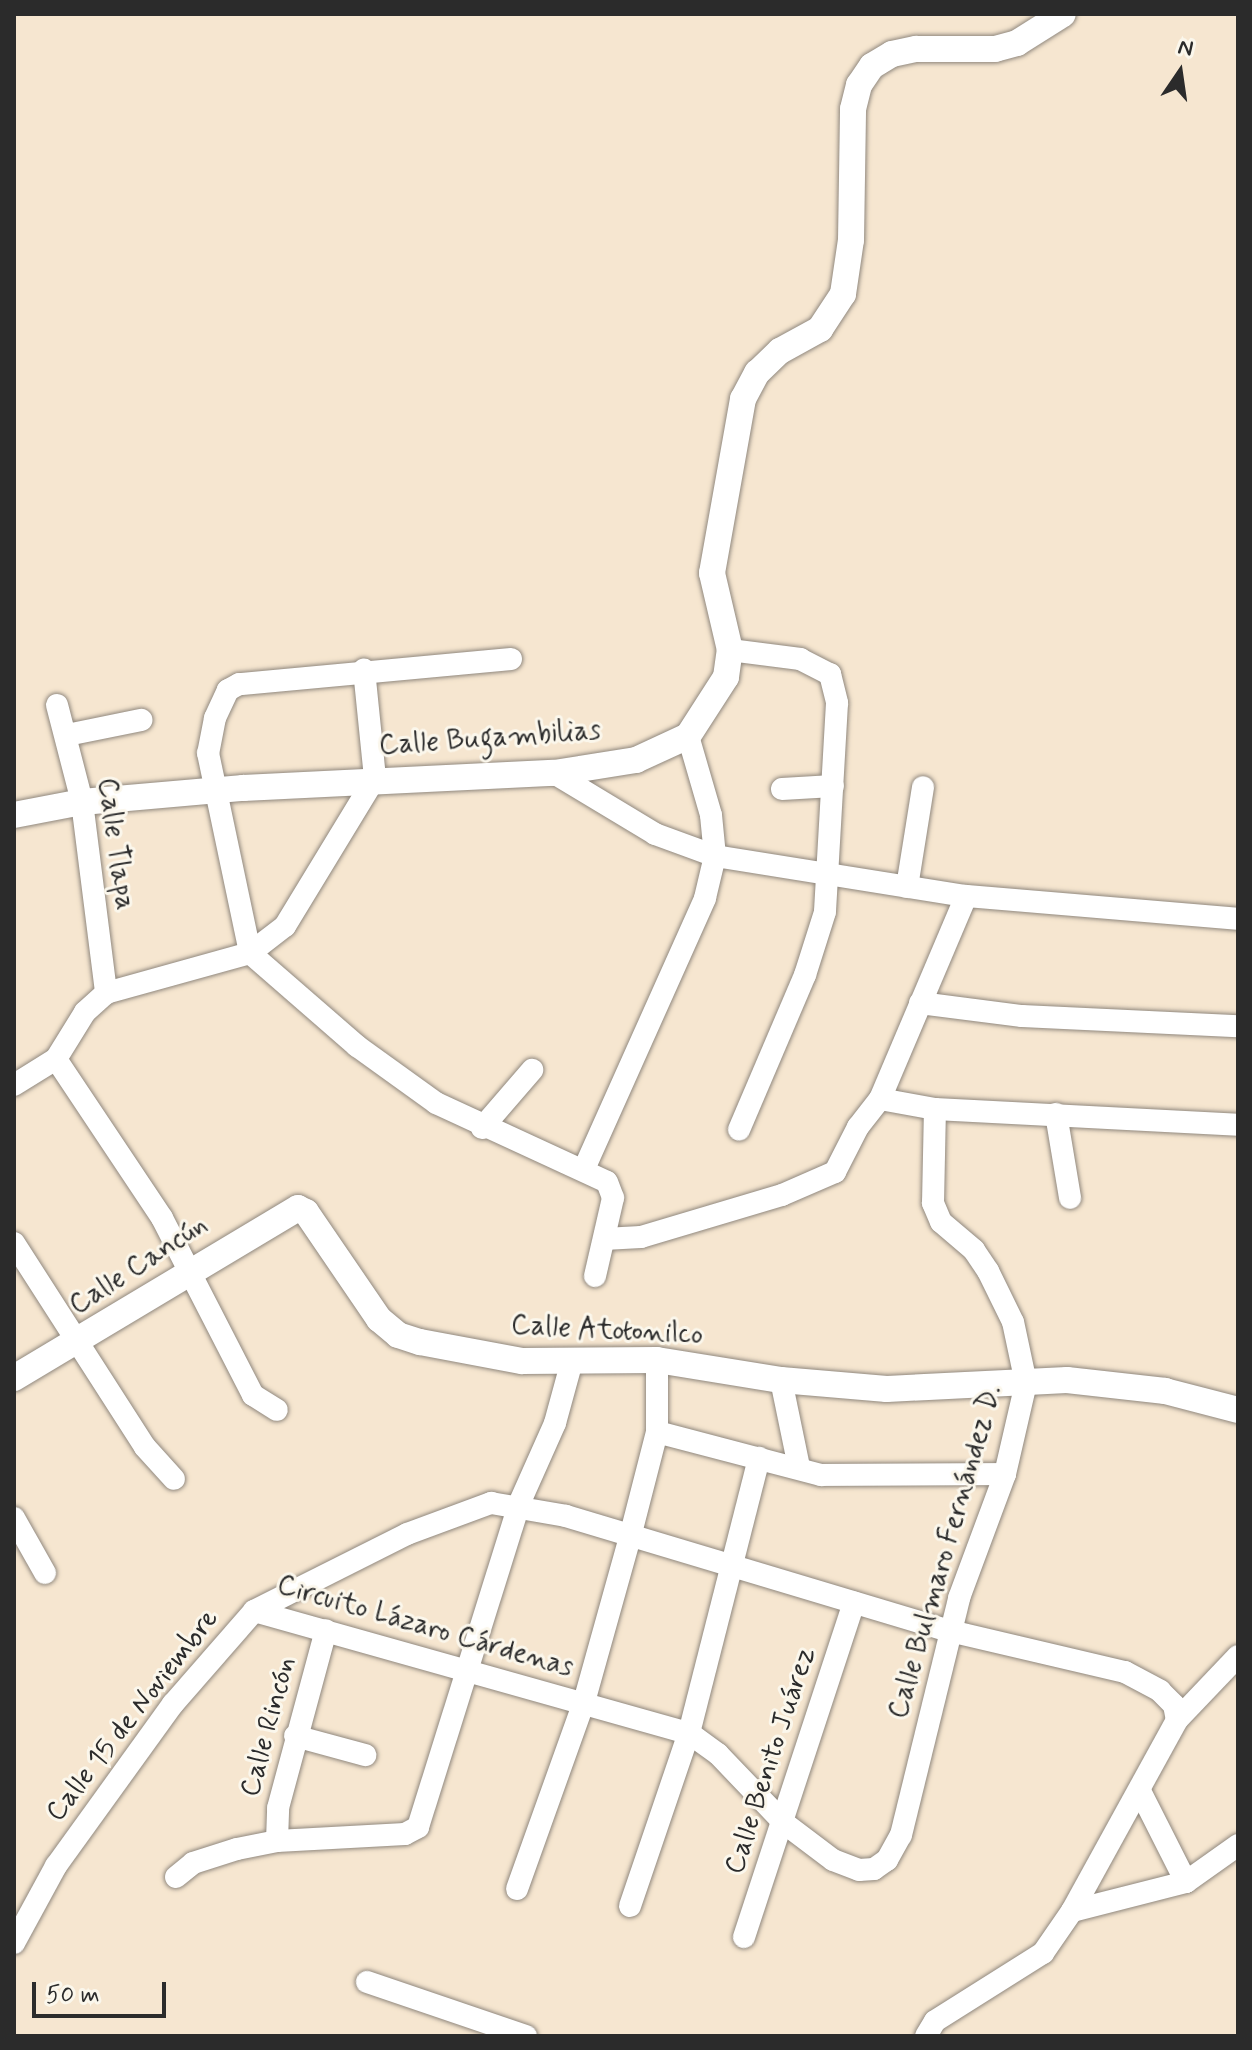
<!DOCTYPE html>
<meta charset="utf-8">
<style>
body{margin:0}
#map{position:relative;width:1252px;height:2050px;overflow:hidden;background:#f6e6d0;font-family:Mynerve,sans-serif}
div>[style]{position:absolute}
.roads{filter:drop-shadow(0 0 2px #90887e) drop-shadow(0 0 2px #90887e)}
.minor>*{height:22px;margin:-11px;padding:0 11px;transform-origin:11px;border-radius:11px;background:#fff}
.tertiary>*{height:26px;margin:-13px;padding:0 13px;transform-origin:13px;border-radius:13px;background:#fff}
span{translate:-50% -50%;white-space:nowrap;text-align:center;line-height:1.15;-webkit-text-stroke:6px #fbf7ec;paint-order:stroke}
.street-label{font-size:28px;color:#2b2b2b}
.frame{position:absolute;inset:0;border:16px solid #2b2b2b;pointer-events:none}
.north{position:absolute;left:1140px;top:32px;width:80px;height:80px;-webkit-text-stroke:6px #fbf7ec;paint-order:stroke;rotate:13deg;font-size:22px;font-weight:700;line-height:32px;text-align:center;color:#2b2b2b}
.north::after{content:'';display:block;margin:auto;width:28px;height:36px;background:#2b2b2b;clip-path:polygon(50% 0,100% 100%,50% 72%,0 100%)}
.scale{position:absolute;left:32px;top:1982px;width:134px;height:36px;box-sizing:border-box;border:4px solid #2b2b2b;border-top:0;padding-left:10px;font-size:24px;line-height:28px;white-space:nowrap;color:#2b2b2b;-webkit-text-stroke:6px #fbf7ec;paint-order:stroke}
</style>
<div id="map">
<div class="roads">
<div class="minor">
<i style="left:730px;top:650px;width:71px;rotate:7.3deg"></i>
<i style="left:800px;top:659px;width:34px;rotate:27deg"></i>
<i style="left:830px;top:674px;width:30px;rotate:76deg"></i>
<i style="left:837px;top:703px;width:209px;rotate:93.3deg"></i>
<i style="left:825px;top:912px;width:66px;rotate:107.6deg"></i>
<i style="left:805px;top:975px;width:168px;rotate:113.1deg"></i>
<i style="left:511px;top:659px;width:273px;rotate:174.7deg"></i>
<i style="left:239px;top:684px;width:13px;rotate:151deg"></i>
<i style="left:228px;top:690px;width:31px;rotate:115deg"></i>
<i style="left:215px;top:718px;width:36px;rotate:101deg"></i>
<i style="left:208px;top:753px;width:204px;rotate:78.1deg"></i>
<i style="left:250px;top:953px;width:142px;rotate:41deg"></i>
<i style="left:357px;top:1046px;width:97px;rotate:35.8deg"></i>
<i style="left:436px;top:1103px;width:188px;rotate:24.8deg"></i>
<i style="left:607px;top:1182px;width:17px;rotate:69deg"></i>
<i style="left:613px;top:1198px;width:80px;rotate:103deg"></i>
<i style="left:57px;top:705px;width:100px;rotate:75.5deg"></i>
<i style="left:82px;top:802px;width:193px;rotate:82.8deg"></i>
<i style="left:67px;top:735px;width:76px;rotate:-11.5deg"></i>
<i style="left:554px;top:773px;width:118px;rotate:31.1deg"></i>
<i style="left:655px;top:834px;width:64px;rotate:20.1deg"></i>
<i style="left:715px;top:856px;width:254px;rotate:9.1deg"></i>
<i style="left:966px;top:896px;width:273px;rotate:4.8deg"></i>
<i style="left:782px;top:789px;width:51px;rotate:-3.4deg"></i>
<i style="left:907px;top:887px;width:101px;rotate:-80.9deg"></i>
<i style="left:920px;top:1003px;width:103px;rotate:7.3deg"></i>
<i style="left:1022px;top:1016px;width:216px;rotate:2.7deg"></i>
<i style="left:56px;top:1059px;width:191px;rotate:56.3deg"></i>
<i style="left:162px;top:1218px;width:199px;rotate:62.8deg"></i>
<i style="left:253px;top:1395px;width:28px;rotate:32deg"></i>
<i style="left:14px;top:1085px;width:49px;rotate:-31.8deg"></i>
<i style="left:56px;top:1059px;width:55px;rotate:-58.3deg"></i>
<i style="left:85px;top:1012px;width:28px;rotate:-42deg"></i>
<i style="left:106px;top:993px;width:149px;rotate:-15.5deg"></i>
<i style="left:250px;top:953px;width:44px;rotate:-37.6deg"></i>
<i style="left:285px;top:926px;width:173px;rotate:-58.7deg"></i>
<i style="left:375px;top:778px;width:109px;rotate:-95.8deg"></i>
<i style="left:880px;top:1099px;width:56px;rotate:10.3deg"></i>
<i style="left:935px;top:1109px;width:303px;rotate:3deg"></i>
<i style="left:1056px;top:1114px;width:85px;rotate:80.5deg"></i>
<i style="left:482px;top:1128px;width:77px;rotate:-49.2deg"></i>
<i style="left:584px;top:1169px;width:297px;rotate:-65.9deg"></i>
<i style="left:705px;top:898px;width:43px;rotate:-76.6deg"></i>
<i style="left:715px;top:856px;width:41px;rotate:-95.6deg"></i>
<i style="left:711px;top:815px;width:82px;rotate:-106.2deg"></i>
<i style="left:604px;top:1239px;width:37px;rotate:-3deg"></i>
<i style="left:641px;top:1237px;width:147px;rotate:-16.6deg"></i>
<i style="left:782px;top:1195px;width:58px;rotate:-23.5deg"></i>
<i style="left:835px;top:1172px;width:51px;rotate:-62.9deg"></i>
<i style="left:858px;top:1127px;width:36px;rotate:-52deg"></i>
<i style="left:880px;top:1099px;width:220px;rotate:-67deg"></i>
<i style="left:14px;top:1243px;width:242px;rotate:57.3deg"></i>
<i style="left:145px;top:1447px;width:43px;rotate:47.8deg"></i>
<i style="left:781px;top:1380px;width:89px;rotate:78.3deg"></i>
<i style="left:657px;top:1432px;width:170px;rotate:14.7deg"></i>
<i style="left:821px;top:1475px;width:184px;rotate:-0.3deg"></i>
<i style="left:14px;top:1518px;width:63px;rotate:60.6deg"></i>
<i style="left:254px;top:1611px;width:452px;rotate:15.7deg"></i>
<i style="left:689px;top:1733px;width:36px;rotate:36deg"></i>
<i style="left:718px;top:1754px;width:95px;rotate:46.3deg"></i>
<i style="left:784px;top:1823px;width:61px;rotate:37.1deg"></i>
<i style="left:833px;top:1860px;width:28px;rotate:21deg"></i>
<i style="left:859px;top:1870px;width:15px;rotate:-4deg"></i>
<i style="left:874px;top:1869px;width:16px;rotate:-35deg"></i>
<i style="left:887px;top:1860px;width:29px;rotate:-61deg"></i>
<i style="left:901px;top:1835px;width:244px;rotate:-76.2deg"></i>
<i style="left:959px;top:1598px;width:132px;rotate:-69.6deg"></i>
<i style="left:1005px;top:1474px;width:93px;rotate:-77deg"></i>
<i style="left:1026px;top:1383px;width:62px;rotate:-102deg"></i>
<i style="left:1013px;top:1322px;width:57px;rotate:-116.1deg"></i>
<i style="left:988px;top:1271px;width:25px;rotate:-124deg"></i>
<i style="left:974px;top:1250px;width:43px;rotate:-139.7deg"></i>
<i style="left:941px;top:1222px;width:21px;rotate:-113deg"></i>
<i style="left:933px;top:1203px;width:94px;rotate:-88.8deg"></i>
<i style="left:295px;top:1736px;width:73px;rotate:15.2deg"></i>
<i style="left:1140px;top:1791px;width:102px;rotate:63.2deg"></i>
<i style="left:277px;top:1841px;width:33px;rotate:-88deg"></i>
<i style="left:278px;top:1808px;width:184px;rotate:-74.9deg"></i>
<i style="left:176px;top:1877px;width:22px;rotate:-39deg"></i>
<i style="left:193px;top:1863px;width:46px;rotate:-17.7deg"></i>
<i style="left:237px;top:1849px;width:41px;rotate:-11.3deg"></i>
<i style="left:277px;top:1841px;width:128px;rotate:-3.1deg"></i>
<i style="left:405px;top:1834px;width:15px;rotate:-28deg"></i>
<i style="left:418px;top:1827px;width:338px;rotate:-72.6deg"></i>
<i style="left:519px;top:1504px;width:89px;rotate:-66deg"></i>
<i style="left:555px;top:1423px;width:64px;rotate:-74.7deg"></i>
<i style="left:517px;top:1889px;width:199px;rotate:-70.3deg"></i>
<i style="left:584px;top:1702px;width:171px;rotate:-74.4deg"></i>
<i style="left:630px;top:1537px;width:108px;rotate:-75.6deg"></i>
<i style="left:657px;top:1432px;width:72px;rotate:-90deg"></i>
<i style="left:630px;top:1906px;width:183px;rotate:-71.2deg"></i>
<i style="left:689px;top:1733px;width:284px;rotate:-75.7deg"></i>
<i style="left:1072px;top:1911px;width:118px;rotate:-14.3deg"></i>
<i style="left:1186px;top:1882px;width:64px;rotate:-35.4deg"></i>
<i style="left:744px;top:1937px;width:352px;rotate:-71.8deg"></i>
<i style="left:14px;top:1943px;width:88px;rotate:-61.4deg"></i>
<i style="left:56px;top:1866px;width:200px;rotate:-54.2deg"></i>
<i style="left:173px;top:1704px;width:123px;rotate:-48.9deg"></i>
<i style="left:254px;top:1611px;width:171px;rotate:-26.7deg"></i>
<i style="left:407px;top:1534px;width:90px;rotate:-20.3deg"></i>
<i style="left:491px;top:1503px;width:76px;rotate:9.8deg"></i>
<i style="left:566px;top:1516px;width:401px;rotate:16.7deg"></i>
<i style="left:950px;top:1631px;width:180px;rotate:13.2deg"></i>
<i style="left:1125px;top:1672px;width:40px;rotate:28deg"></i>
<i style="left:1160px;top:1691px;width:20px;rotate:45deg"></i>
<i style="left:1174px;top:1705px;width:15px;rotate:79deg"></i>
<i style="left:367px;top:1982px;width:168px;rotate:18.8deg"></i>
<i style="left:926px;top:2036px;width:17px;rotate:-59deg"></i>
<i style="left:935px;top:2021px;width:128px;rotate:-32.2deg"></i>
<i style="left:1043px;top:1953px;width:51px;rotate:-55.4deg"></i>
<i style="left:1072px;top:1911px;width:218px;rotate:-61.2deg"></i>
<i style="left:1177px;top:1720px;width:88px;rotate:-46.4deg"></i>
</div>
<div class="tertiary">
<i style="left:14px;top:815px;width:69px;rotate:-10.8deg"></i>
<i style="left:82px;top:802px;width:162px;rotate:-5deg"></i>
<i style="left:243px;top:788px;width:311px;rotate:-2.8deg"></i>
<i style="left:554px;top:773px;width:83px;rotate:-9deg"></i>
<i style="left:636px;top:760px;width:57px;rotate:-24.8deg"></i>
<i style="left:688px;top:736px;width:70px;rotate:-57.2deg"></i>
<i style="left:726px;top:677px;width:27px;rotate:-82deg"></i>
<i style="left:730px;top:650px;width:79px;rotate:-103.2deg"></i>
<i style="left:712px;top:573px;width:177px;rotate:-79.9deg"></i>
<i style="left:743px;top:399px;width:30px;rotate:-62deg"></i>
<i style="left:757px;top:373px;width:32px;rotate:-44deg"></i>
<i style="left:780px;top:351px;width:46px;rotate:-28.8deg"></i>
<i style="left:820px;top:329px;width:42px;rotate:-56.7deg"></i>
<i style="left:843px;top:294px;width:55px;rotate:-81.6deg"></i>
<i style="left:851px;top:240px;width:131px;rotate:-89.1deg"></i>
<i style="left:853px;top:109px;width:25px;rotate:-76deg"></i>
<i style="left:859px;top:85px;width:23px;rotate:-56deg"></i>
<i style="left:872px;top:66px;width:23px;rotate:-31deg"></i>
<i style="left:892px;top:54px;width:25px;rotate:-12deg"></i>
<i style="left:916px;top:49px;width:79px"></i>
<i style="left:995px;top:49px;width:23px;rotate:-15deg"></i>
<i style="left:1017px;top:43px;width:54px;rotate:-32.2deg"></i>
<i style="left:14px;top:1378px;width:331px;rotate:-30.9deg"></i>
<i style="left:298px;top:1208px;width:9px;rotate:27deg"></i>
<i style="left:306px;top:1212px;width:130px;rotate:55.7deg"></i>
<i style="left:379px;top:1319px;width:25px;rotate:40deg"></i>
<i style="left:398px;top:1335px;width:23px;rotate:18deg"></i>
<i style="left:420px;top:1342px;width:104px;rotate:10.6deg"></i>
<i style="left:522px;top:1361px;width:135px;rotate:-0.4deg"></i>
<i style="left:657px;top:1360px;width:126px;rotate:9.2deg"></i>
<i style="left:781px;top:1380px;width:106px;rotate:4.9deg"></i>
<i style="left:887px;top:1389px;width:180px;rotate:-2.9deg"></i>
<i style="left:1067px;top:1380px;width:99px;rotate:6.4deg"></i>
<i style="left:1165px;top:1391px;width:75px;rotate:14.6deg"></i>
</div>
</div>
<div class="street-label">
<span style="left:490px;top:739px;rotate:-4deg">Calle Bugambilias</span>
<span style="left:115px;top:844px;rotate:82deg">Calle Tlapa</span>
<span style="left:139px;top:1266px;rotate:-33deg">Calle Cancún</span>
<span style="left:607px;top:1331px;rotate:3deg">Calle Atotonilco</span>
<span style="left:946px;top:1552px;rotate:-74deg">Calle Bulmaro Fernández D.</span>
<span style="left:425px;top:1627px;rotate:16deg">Circuito Lázaro Cárdenas</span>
<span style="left:133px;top:1716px;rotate:-52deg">Calle 15 de Noviembre</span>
<span style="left:269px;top:1727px;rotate:-75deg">Calle Rincón</span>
<span style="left:771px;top:1761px;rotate:-72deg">Calle Benito Juárez</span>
</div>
<div class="frame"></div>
<div class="north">N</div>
<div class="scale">50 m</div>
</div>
